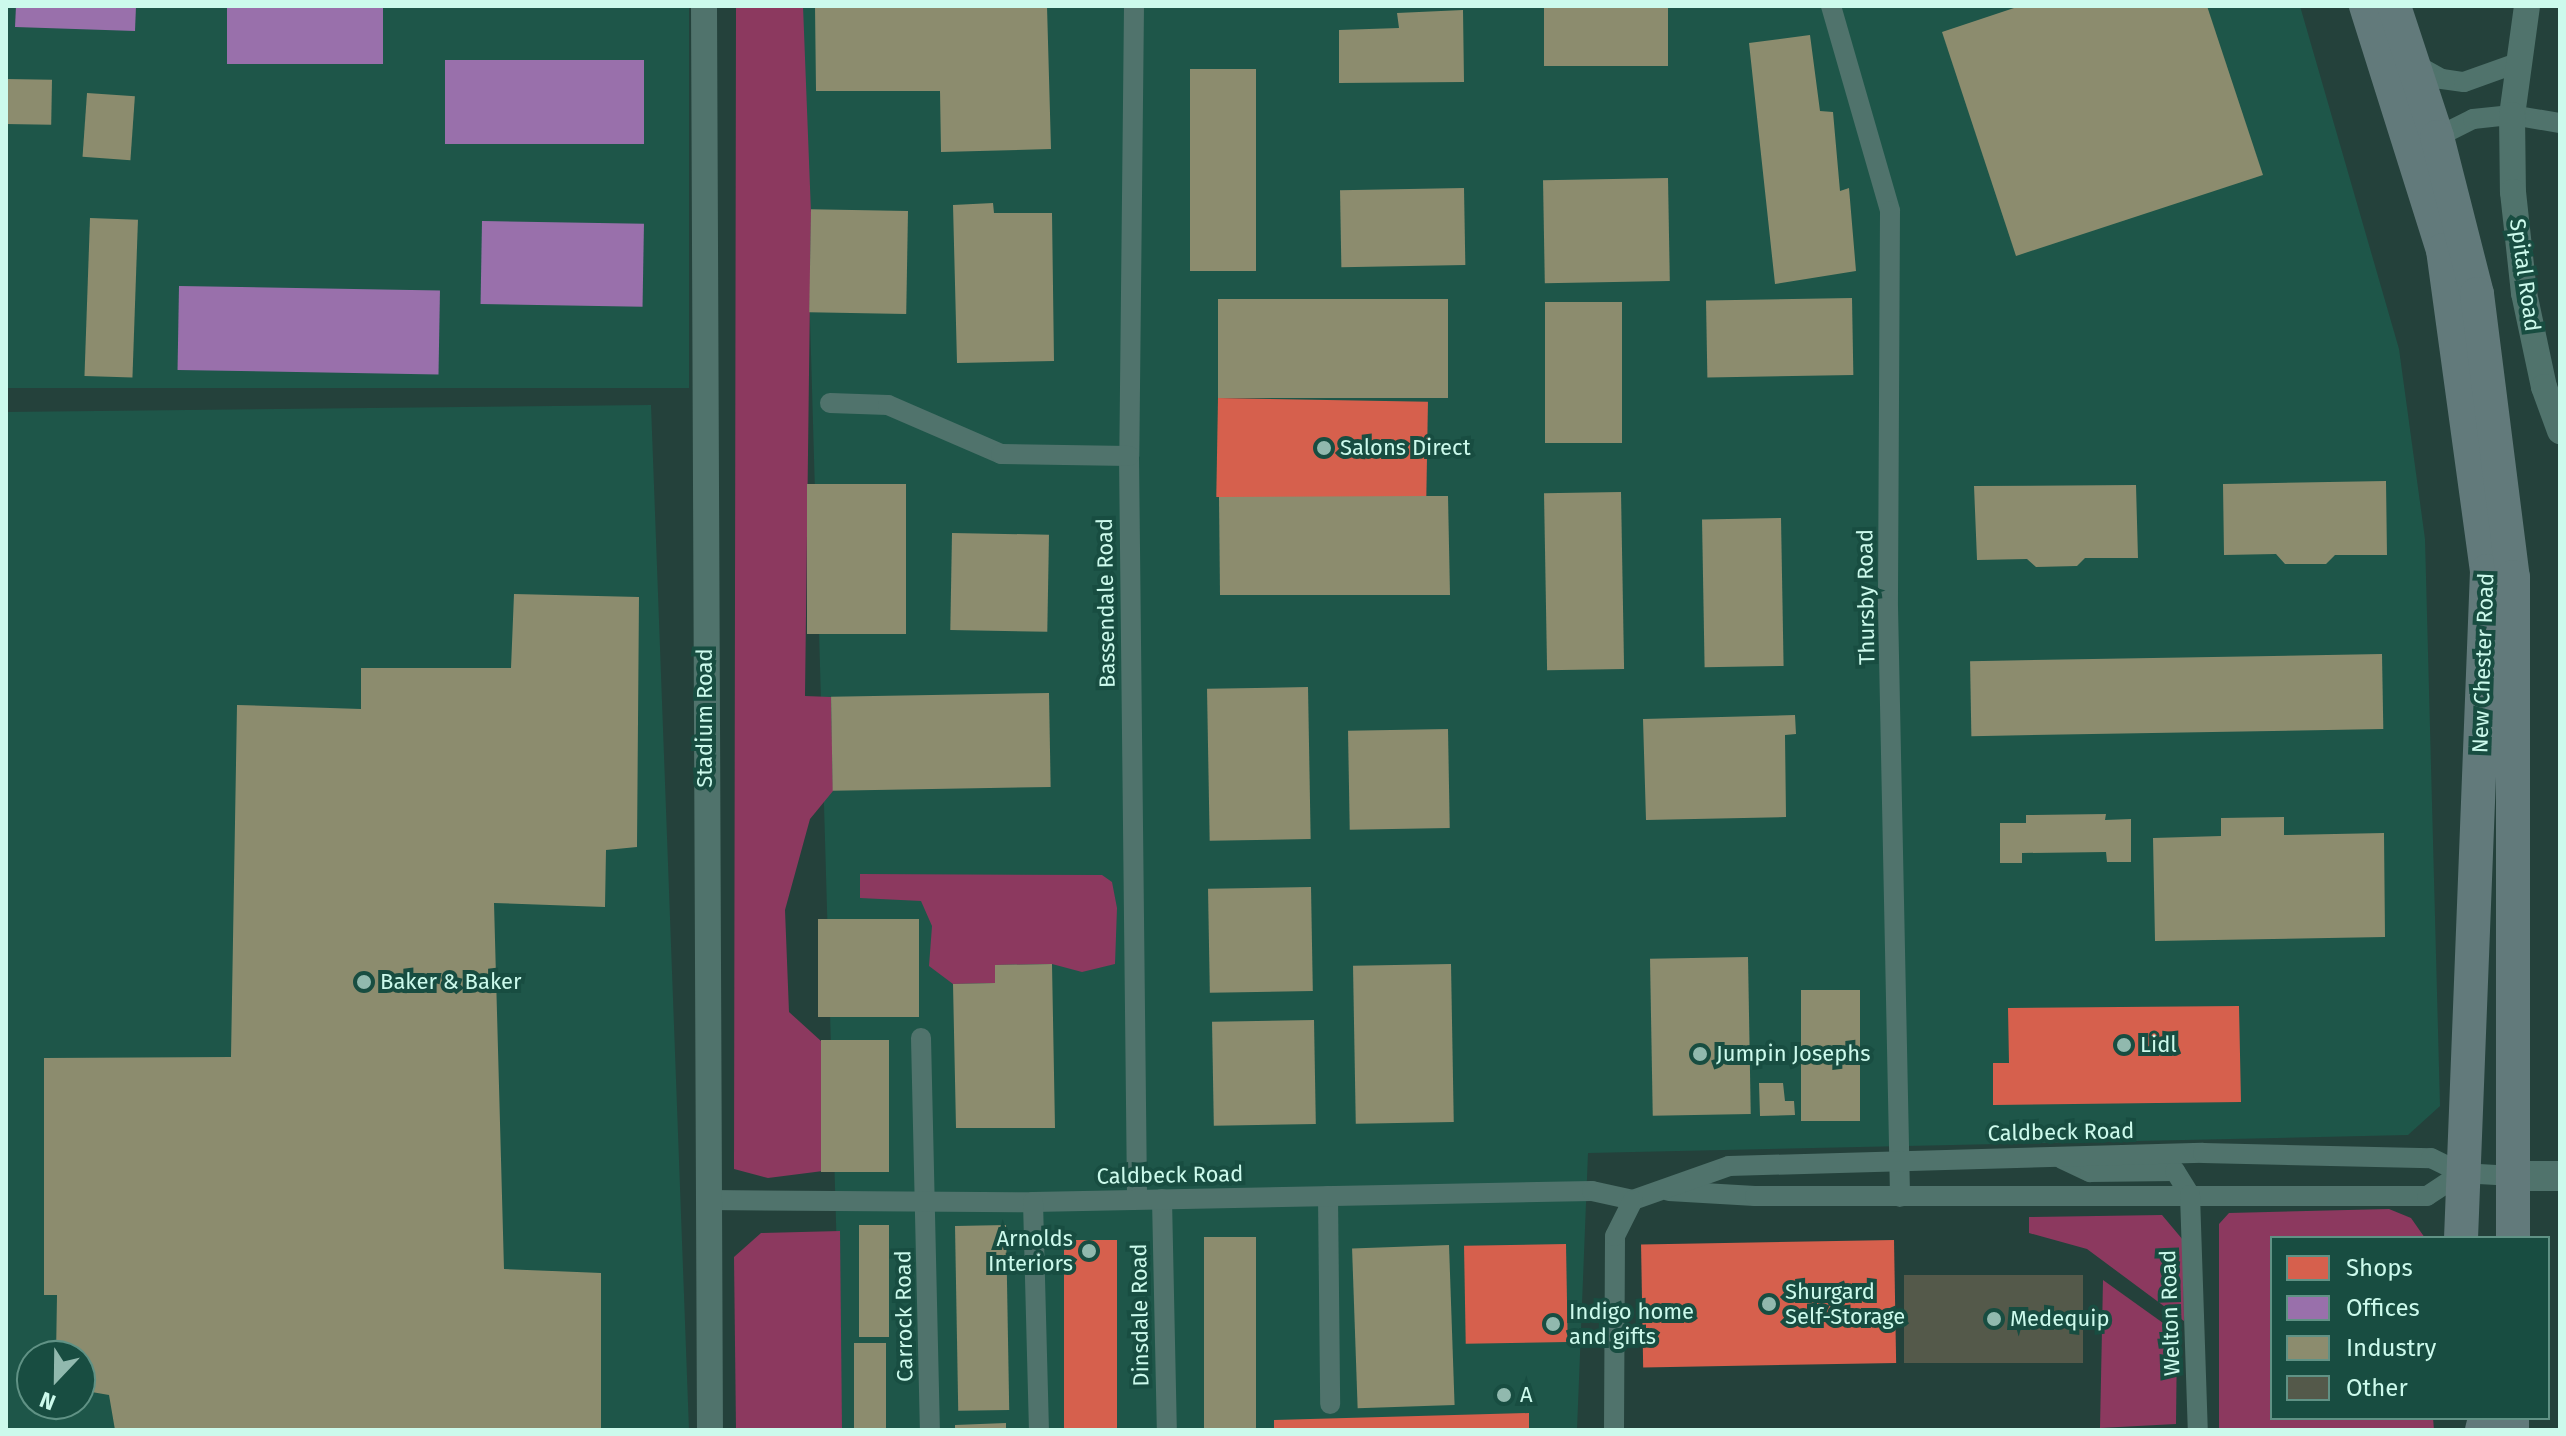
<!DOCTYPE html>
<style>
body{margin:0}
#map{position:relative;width:2566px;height:1436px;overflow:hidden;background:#24413b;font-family:"Fira Sans",sans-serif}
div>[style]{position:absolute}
.built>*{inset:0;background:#1e5649;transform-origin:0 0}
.green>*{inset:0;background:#8c395f}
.shops>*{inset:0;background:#d6604d;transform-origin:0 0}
.offices>*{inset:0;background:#9970ab;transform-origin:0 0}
.industry>*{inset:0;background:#8c8c6e;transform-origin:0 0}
.building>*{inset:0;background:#54594a;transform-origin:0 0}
.minor>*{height:20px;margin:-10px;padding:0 10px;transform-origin:10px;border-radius:10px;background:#50736c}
.tertiary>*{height:26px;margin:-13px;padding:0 13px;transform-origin:13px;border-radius:13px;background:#50736c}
.secondary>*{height:30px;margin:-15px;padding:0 15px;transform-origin:15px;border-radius:15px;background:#50736c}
.trunk>*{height:34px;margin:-17px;padding:0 17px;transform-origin:17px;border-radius:17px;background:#627a7b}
.dots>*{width:22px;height:22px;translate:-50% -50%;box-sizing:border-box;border:4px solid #184d41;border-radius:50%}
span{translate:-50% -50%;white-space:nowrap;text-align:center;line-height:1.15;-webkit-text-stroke:8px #184d41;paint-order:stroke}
.street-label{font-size:22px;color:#ccfaec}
.poi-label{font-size:22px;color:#ccfaec}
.left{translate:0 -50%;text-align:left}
.right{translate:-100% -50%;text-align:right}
.frame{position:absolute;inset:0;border:8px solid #ccfaec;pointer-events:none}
.legend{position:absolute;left:2270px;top:1236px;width:280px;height:184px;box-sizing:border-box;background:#184d41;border:2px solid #609285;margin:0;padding:10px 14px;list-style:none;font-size:24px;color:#ccfaec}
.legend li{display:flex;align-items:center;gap:16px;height:40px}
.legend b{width:40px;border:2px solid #609285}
.north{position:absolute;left:16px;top:1340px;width:80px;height:80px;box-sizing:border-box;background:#184d41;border:2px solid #609285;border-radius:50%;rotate:202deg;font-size:22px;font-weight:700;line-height:32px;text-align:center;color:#ccfaec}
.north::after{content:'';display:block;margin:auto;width:28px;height:36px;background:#91b9ae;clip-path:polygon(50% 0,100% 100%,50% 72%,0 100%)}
</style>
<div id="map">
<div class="built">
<i style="left:6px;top:6px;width:683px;height:382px"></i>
<i style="clip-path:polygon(801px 6px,2300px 6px,2399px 349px,2425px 539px,2440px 1106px,2408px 1135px,1588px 1153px,1577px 1430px,842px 1430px)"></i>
<i style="clip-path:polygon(evenodd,651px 405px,689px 1430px,6px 1430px,6px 412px,651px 405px,32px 1356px,80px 1356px,80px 1404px,32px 1404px,32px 1356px)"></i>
</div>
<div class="green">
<i style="clip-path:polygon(736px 6px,803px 6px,811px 213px,805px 696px,831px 697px,833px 791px,810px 819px,785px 910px,789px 1012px,821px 1041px,823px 1171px,768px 1178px,734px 1169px)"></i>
<i style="clip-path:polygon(860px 874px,1102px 875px,1112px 882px,1117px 908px,1115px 964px,1082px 972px,1052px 964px,995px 965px,995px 983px,953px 984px,929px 966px,932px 926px,921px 901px,860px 898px)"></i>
<i style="clip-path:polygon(2389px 1209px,2411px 1218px,2425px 1238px,2272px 1238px,2272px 1418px,2433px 1418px,2434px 1430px,2219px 1430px,2219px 1224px,2229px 1213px)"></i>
<i style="clip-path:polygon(2162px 1215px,2183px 1240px,2184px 1321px,2087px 1249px,2029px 1233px,2029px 1217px)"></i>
<i style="clip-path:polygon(840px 1231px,842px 1430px,736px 1430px,734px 1257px,761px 1233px)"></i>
<i style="clip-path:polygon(2103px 1280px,2177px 1333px,2176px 1424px,2100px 1428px)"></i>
</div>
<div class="shops">
<i style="left:1218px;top:398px;width:210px;height:99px;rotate:1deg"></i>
<i style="clip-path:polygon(2239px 1006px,2241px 1102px,1993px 1105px,1993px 1063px,2009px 1063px,2008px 1008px)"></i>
<i style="left:1064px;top:1240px;width:53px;height:190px"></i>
<i style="left:1894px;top:1240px;width:123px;height:253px;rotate:89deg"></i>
<i style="left:1566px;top:1244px;width:98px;height:102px;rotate:89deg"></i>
<i style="clip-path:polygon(1529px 1413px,1529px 1430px,1274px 1430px,1274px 1420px)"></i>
</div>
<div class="offices">
<i style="clip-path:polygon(16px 6px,136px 6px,135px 31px,15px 27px)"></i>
<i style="left:227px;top:6px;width:156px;height:58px"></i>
<i style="left:445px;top:60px;width:199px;height:84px"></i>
<i style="left:482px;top:221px;width:162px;height:83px;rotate:1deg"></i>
<i style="left:179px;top:286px;width:261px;height:84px;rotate:1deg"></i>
</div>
<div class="industry">
<i style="clip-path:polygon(815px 6px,1047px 6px,1051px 149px,941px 152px,940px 91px,816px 91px)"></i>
<i style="left:1544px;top:6px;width:124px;height:60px"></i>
<i style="clip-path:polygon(2020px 6px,2207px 6px,2263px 175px,2016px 256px,1942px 32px)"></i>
<i style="clip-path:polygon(1463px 10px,1464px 82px,1339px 83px,1339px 30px,1399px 28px,1397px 13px)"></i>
<i style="clip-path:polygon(1810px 35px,1820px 111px,1833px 112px,1840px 191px,1849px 188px,1856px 271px,1775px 284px,1749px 43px)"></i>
<i style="left:1190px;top:69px;width:66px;height:202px"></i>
<i style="left:6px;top:79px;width:46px;height:45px;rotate:1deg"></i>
<i style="left:87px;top:93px;width:48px;height:64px;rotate:4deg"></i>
<i style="left:1668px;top:178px;width:103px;height:125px;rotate:89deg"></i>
<i style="left:1464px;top:188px;width:77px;height:124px;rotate:89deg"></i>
<i style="clip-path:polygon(993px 203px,994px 213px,1052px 213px,1054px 361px,957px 363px,953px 205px)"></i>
<i style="left:908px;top:211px;width:103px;height:97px;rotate:91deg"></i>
<i style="left:90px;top:218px;width:48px;height:158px;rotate:2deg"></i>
<i style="left:1852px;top:298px;width:77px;height:146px;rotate:89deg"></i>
<i style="left:1218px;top:299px;width:230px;height:99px"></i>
<i style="left:1622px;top:302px;width:141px;height:77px;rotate:90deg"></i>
<i style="clip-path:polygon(2386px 481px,2387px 555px,2335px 555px,2326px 564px,2285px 564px,2276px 554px,2224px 555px,2223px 484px)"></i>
<i style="left:906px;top:484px;width:150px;height:99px;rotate:90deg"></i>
<i style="clip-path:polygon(2136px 485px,2138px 558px,2085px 558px,2077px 566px,2036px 567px,2027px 559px,1977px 560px,1974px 486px)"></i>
<i style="left:1621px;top:492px;width:177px;height:77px;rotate:89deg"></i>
<i style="clip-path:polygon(1429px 496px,1448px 496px,1450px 595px,1220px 595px,1219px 497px)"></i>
<i style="left:1781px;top:518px;width:148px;height:79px;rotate:89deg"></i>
<i style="left:952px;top:533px;width:97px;height:97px;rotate:1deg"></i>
<i style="clip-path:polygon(514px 594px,639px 597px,637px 847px,606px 850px,605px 907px,494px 903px,504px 1269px,601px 1273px,601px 1430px,115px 1430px,109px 1395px,80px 1390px,80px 1356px,56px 1356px,57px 1295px,44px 1295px,44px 1058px,231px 1057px,237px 705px,361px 709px,361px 668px,511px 668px)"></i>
<i style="left:2382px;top:654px;width:75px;height:412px;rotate:89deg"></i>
<i style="left:1308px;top:687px;width:152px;height:101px;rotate:89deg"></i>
<i style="left:1049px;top:693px;width:94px;height:218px;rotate:89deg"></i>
<i style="clip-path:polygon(1795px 715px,1796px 734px,1785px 735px,1786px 817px,1646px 820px,1643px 719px)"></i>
<i style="left:1448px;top:729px;width:99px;height:100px;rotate:89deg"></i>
<i style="clip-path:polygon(2106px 814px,2105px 820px,2131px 819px,2131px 862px,2107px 862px,2106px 852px,2022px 853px,2022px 863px,2000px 863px,2000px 823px,2026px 823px,2026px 815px)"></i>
<i style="clip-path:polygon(2284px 817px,2284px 835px,2384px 833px,2385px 937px,2155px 941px,2153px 838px,2221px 836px,2221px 818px)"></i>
<i style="left:1311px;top:887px;width:104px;height:103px;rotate:89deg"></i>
<i style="left:818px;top:919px;width:101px;height:98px"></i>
<i style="left:1748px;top:957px;width:157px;height:98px;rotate:89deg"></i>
<i style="clip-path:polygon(1052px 964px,1055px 1128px,956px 1128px,953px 984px,995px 983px,995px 965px)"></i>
<i style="left:1451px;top:964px;width:158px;height:98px;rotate:89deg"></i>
<i style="left:1801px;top:990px;width:59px;height:131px"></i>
<i style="left:1314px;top:1020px;width:104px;height:102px;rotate:89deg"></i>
<i style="left:889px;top:1040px;width:132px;height:68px;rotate:90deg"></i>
<i style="clip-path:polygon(1759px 1083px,1783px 1083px,1785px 1101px,1794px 1101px,1795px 1115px,1760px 1116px)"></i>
<i style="left:859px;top:1225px;width:30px;height:112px"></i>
<i style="left:1006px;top:1225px;width:185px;height:51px;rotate:89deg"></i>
<i style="left:1204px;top:1237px;width:52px;height:193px"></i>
<i style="left:1449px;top:1245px;width:160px;height:97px;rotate:88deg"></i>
<i style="left:854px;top:1343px;width:32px;height:87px"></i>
<i style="clip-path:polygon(1006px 1423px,1006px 1430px,955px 1430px,955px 1425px)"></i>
</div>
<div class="building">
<i style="left:1904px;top:1275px;width:179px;height:88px"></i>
</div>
<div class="minor">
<i style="left:1134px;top:6px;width:450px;rotate:90.6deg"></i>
<i style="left:1129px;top:456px;width:743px;rotate:89.38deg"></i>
<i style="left:1831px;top:6px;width:213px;rotate:73.9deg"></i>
<i style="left:1890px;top:211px;width:396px;rotate:90.3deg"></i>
<i style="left:1888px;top:607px;width:590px;rotate:88.83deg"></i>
<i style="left:2411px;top:62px;width:35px;rotate:29deg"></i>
<i style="left:2442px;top:79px;width:22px;rotate:8deg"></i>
<i style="left:2464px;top:82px;width:56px;rotate:-19.7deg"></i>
<i style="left:2437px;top:137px;width:40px;rotate:-26.6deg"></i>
<i style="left:2473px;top:119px;width:39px;rotate:-6deg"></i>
<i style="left:2512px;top:115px;width:49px;rotate:9.5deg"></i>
<i style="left:830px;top:403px;width:58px;rotate:2deg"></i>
<i style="left:888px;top:405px;width:123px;rotate:23.4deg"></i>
<i style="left:1001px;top:454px;width:128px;rotate:0.9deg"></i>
<i style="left:921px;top:1038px;width:392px;rotate:88.7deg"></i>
<i style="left:2062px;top:1159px;width:31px;rotate:25deg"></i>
<i style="left:2090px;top:1172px;width:85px;rotate:-0.7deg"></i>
<i style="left:2175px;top:1171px;width:28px;rotate:58deg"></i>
<i style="left:1669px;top:1191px;width:86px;rotate:3.3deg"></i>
<i style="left:1755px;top:1196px;width:672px"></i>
<i style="left:2427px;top:1196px;width:42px;rotate:-33.3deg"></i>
<i style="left:2190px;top:1195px;width:235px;rotate:88.1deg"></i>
<i style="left:1328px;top:1196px;width:208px;rotate:89.4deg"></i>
<i style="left:1162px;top:1199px;width:231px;rotate:88.8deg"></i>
<i style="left:707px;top:1200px;width:326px;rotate:0.4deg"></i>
<i style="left:1033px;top:1202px;width:559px;rotate:-1.13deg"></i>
<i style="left:1592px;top:1191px;width:42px;rotate:12.4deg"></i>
<i style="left:1633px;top:1200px;width:102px;rotate:-19.5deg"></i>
<i style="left:1729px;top:1166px;width:474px;rotate:-1.6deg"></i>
<i style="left:2203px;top:1153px;width:228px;rotate:1.3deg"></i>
<i style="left:2431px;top:1158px;width:34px;rotate:26deg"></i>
<i style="left:2462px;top:1173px;width:51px;rotate:3.4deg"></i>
<i style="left:1033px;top:1202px;width:228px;rotate:88.5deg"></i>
<i style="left:1614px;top:1430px;width:194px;rotate:-89.7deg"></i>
<i style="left:1615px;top:1236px;width:40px;rotate:-63.4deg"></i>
</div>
<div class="tertiary">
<i style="left:704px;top:6px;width:1424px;rotate:89.76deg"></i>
<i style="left:2527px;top:6px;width:110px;rotate:97.8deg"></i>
<i style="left:2512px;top:115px;width:77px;rotate:89.3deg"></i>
<i style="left:2513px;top:192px;width:102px;rotate:83.8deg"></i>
<i style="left:2524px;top:293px;width:96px;rotate:78deg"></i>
<i style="left:2544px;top:387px;width:47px;rotate:70deg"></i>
</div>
<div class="secondary">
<i style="left:2513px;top:1176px;width:47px"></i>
</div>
<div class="trunk">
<i style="left:2366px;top:6px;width:256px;rotate:72.5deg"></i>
<i style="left:2443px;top:250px;width:324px;rotate:82.2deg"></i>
<i style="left:2487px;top:571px;width:668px;rotate:92.23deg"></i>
<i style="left:2394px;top:6px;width:138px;rotate:71.8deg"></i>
<i style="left:2437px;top:137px;width:162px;rotate:75.7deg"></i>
<i style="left:2477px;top:294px;width:285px;rotate:82.8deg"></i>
<i style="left:2513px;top:577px;width:661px;rotate:90deg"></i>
<i style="left:2482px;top:1430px;width:12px;rotate:-76deg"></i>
<i style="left:2512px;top:1430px;width:12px;rotate:-90deg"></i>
</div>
<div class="dots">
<i style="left:1324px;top:448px;background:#91b9ae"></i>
<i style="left:364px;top:982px;background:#91b9ae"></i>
<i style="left:2124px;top:1045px;background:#91b9ae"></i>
<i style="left:1700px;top:1054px;background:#91b9ae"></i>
<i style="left:1089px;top:1251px;background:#91b9ae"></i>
<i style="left:1769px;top:1304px;background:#91b9ae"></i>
<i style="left:1994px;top:1319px;background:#91b9ae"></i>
<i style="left:1553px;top:1324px;background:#91b9ae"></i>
<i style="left:1504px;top:1395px;background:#91b9ae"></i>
</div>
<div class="street-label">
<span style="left:2525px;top:275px;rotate:82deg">Spital Road</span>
<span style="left:1866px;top:597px;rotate:-91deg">Thursby Road</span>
<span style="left:1106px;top:603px;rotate:-91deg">Bassendale Road</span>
<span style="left:2483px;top:663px;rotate:-88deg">New Chester Road</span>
<span style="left:705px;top:718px;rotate:-90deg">Stadium Road</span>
<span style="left:2061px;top:1132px;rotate:-1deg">Caldbeck Road</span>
<span style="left:1170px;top:1175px;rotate:-1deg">Caldbeck Road</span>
<span style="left:2170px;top:1313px;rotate:-92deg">Welton Road</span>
<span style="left:1140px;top:1315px;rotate:-91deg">Dinsdale Road</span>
<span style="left:904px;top:1316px;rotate:-91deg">Carrock Road</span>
</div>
<div class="poi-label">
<span class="left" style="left:1340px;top:448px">Salons Direct</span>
<span class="left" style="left:380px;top:982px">Baker &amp; Baker</span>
<span class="left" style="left:2140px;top:1045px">Lidl</span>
<span class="left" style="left:1716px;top:1054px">Jumpin Josephs</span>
<span class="right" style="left:1073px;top:1251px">Arnolds<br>Interiors</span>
<span class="left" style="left:1785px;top:1304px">Shurgard<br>Self-Storage</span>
<span class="left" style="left:1569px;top:1324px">Indigo home<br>and gifts</span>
<span class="left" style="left:2010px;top:1319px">Medequip</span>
<span class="left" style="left:1520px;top:1395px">A</span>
</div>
<div class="frame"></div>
<ul class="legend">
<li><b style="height:22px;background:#d6604d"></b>Shops</li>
<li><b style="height:22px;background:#9970ab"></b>Offices</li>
<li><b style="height:22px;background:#8c8c6e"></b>Industry</li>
<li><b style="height:22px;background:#54594a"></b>Other</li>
</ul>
<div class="north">N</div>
</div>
